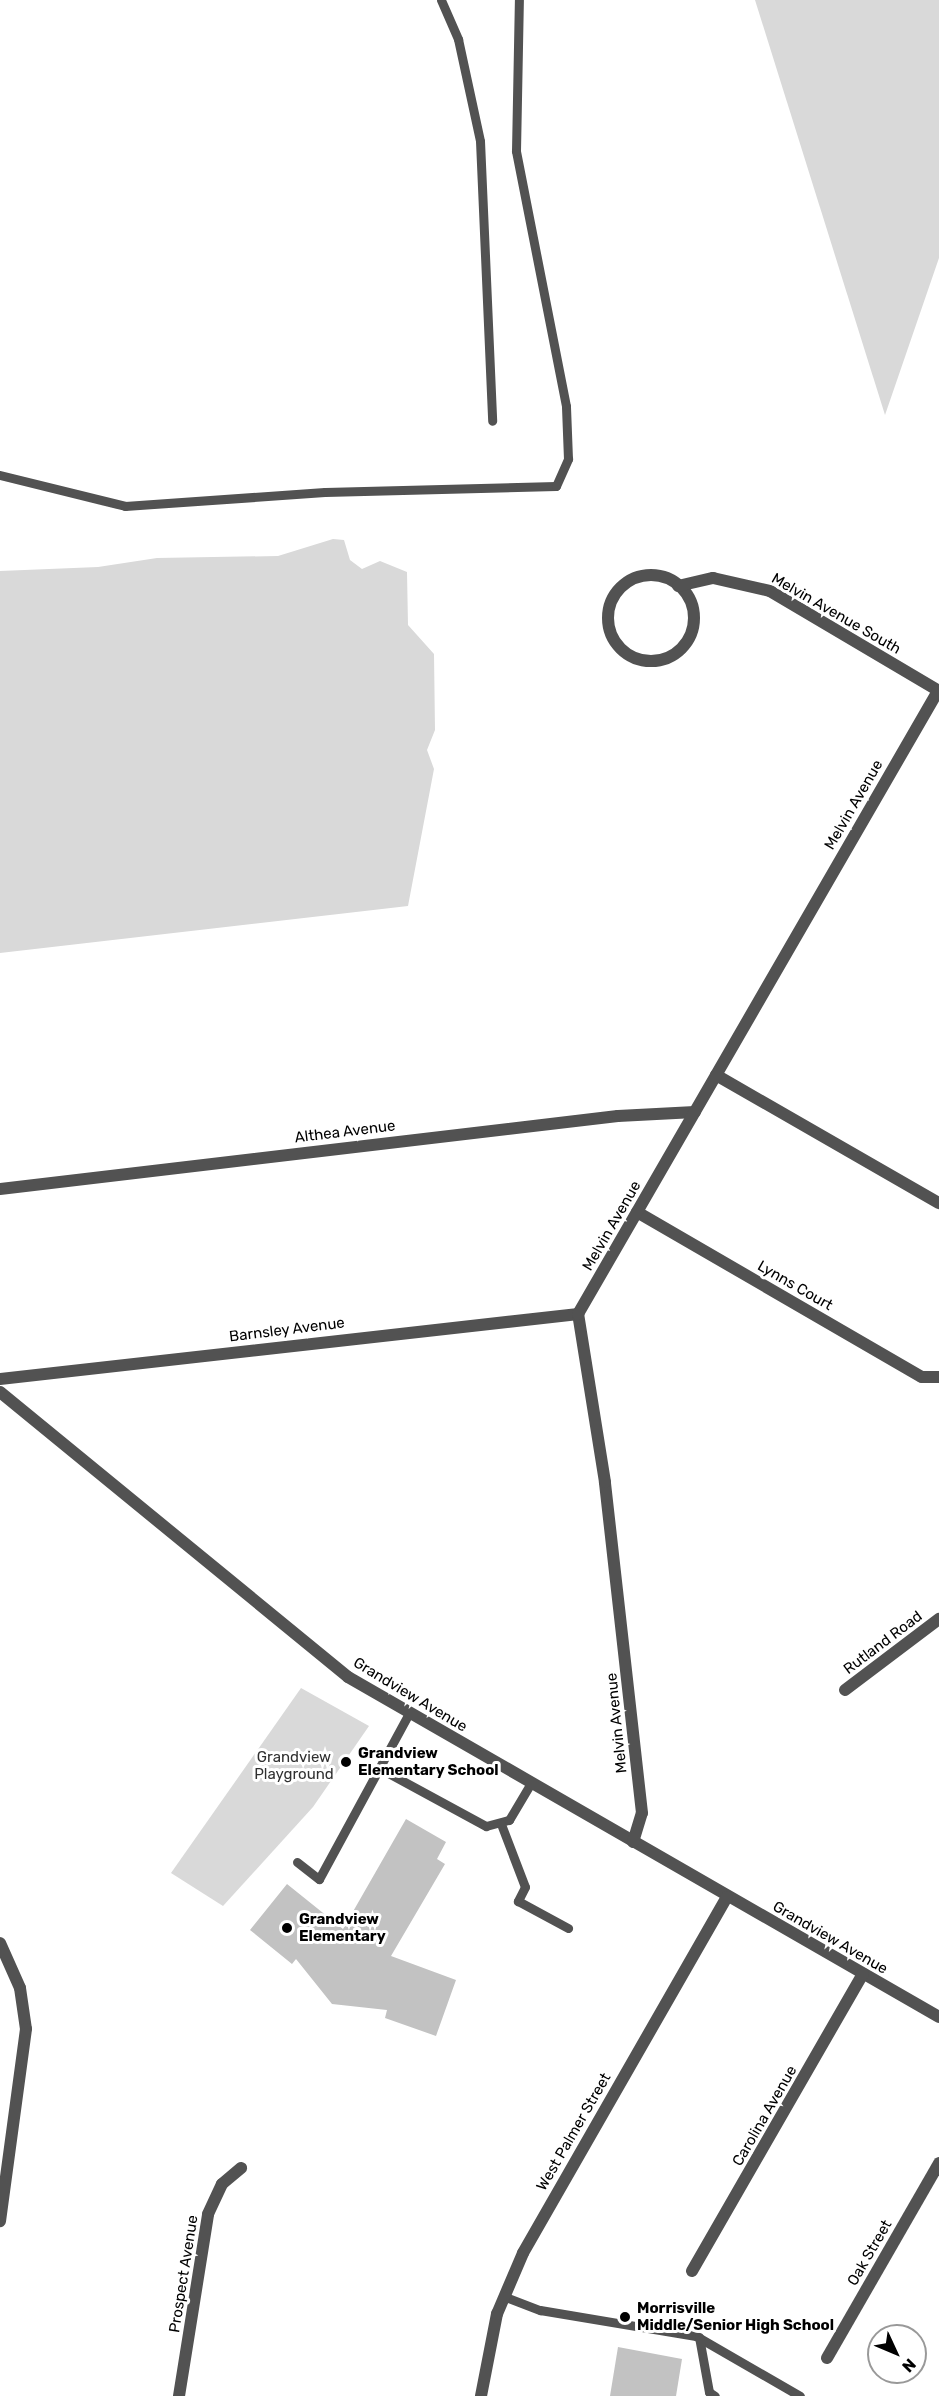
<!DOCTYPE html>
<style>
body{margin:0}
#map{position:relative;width:939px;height:2396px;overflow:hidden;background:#fff;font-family:Rubik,sans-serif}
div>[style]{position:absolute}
.green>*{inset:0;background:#d9d9d9}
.building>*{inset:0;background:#c2c2c2}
.lane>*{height:9px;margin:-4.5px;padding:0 4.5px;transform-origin:4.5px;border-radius:4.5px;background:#525252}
.street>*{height:12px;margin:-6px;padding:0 6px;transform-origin:6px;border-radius:6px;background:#525252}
.street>.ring{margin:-6px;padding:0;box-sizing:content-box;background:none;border:12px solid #525252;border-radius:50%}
.dots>*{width:16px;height:16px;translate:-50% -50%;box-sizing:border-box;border:3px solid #fff;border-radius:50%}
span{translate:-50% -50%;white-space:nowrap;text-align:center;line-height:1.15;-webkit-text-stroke:6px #fff;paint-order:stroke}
.street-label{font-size:15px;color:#000}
.poi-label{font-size:15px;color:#000;font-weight:700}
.left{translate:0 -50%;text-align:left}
.park-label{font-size:15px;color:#303030}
.north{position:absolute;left:867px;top:2324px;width:60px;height:60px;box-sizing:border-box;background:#fff;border:2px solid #999;border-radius:50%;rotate:134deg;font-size:16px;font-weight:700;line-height:24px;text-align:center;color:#000}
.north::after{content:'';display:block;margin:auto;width:21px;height:27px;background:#000;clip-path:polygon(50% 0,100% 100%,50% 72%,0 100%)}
</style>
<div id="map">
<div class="green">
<i style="clip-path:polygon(755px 0,939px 0,939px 258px,885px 415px)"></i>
<i style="clip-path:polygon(333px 539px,344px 540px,350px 560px,362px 569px,380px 561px,407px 572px,408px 625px,434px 654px,435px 730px,427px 750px,434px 769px,408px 906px,0 953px,0 571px,98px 567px,157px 558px,278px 556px)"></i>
<i style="clip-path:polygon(301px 1688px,369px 1726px,313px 1807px,223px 1906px,171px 1873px)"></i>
</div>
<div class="building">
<i style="clip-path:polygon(406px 1819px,446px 1842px,437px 1859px,445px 1864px,391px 1956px,456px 1980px,436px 2036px,385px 2018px,387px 2010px,332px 2004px,296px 1959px,292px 1964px,250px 1930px,287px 1884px,343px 1929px)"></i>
<i style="clip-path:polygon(618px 2347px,682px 2359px,676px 2396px,610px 2396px)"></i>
</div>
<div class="lane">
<i style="left:441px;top:0;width:43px;rotate:66.4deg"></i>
<i style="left:458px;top:39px;width:104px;rotate:77.8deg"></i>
<i style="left:480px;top:141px;width:280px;rotate:87.5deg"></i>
<i style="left:0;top:475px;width:129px;rotate:13.9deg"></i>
<i style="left:125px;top:506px;width:200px;rotate:-4deg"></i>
<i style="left:325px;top:492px;width:231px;rotate:-1.5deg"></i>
<i style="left:556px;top:486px;width:30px;rotate:-66deg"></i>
<i style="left:568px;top:459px;width:53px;rotate:-92.2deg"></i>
<i style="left:566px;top:406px;width:260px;rotate:-101.1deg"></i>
<i style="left:516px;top:151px;width:151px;rotate:-88.9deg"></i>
<i style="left:379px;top:1768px;width:122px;rotate:28.5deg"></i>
<i style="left:486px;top:1826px;width:24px;rotate:-15deg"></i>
<i style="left:509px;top:1820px;width:43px;rotate:-59.3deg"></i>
<i style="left:501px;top:1824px;width:67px;rotate:69.1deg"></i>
<i style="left:525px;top:1887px;width:16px;rotate:117deg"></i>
<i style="left:518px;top:1901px;width:57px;rotate:28.4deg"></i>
<i style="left:297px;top:1862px;width:28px;rotate:38deg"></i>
<i style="left:319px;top:1879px;width:189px;rotate:-61.5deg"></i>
<i style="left:503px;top:2296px;width:40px;rotate:21deg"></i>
<i style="left:540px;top:2310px;width:158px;rotate:9.5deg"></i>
<i style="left:696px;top:2336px;width:120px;rotate:30deg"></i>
<i style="left:699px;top:2337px;width:56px;rotate:79.7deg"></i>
<i style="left:709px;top:2392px;width:7px;rotate:34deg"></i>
</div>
<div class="street">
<i class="ring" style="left:608px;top:575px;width:74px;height:74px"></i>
<i style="left:678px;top:586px;width:36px;rotate:-13deg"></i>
<i style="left:713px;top:578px;width:58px;rotate:12.8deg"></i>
<i style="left:770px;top:591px;width:196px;rotate:30.6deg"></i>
<i style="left:716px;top:1075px;width:257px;rotate:29.9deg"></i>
<i style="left:0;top:1189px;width:622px;rotate:-6.74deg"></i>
<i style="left:618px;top:1116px;width:77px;rotate:-3deg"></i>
<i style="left:637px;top:1212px;width:329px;rotate:30.1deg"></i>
<i style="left:922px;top:1377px;width:17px"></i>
<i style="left:0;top:1379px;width:582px;rotate:-6.42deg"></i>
<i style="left:0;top:1392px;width:450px;rotate:39.3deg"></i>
<i style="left:348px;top:1677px;width:682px;rotate:29.91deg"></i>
<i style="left:845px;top:1690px;width:118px;rotate:-37.1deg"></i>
<i style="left:633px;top:1842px;width:30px;rotate:-73deg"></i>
<i style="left:642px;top:1813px;width:333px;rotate:-96.4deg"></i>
<i style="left:605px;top:1482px;width:170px;rotate:-99.1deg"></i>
<i style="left:578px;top:1314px;width:720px;rotate:-59.98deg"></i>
<i style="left:0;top:1943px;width:49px;rotate:66deg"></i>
<i style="left:20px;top:1988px;width:41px;rotate:81.7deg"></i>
<i style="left:26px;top:2029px;width:194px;rotate:97.7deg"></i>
<i style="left:692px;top:2271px;width:343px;rotate:-60.1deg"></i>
<i style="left:827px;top:2358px;width:225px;rotate:-60.1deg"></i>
<i style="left:179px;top:2396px;width:184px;rotate:-80.9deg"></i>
<i style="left:208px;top:2214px;width:33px;rotate:-65deg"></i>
<i style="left:222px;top:2184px;width:25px;rotate:-40deg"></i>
<i style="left:481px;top:2396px;width:84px;rotate:-79deg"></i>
<i style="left:497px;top:2314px;width:66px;rotate:-66.9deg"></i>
<i style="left:523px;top:2253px;width:410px;rotate:-60.2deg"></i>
</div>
<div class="dots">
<i style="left:346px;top:1762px;background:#000"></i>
<i style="left:287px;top:1928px;background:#000"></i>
<i style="left:625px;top:2317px;background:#000"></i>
</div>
<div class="street-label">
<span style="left:836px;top:614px;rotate:30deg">Melvin Avenue South</span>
<span style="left:854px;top:805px;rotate:-60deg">Melvin Avenue</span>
<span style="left:345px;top:1132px;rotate:-7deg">Althea Avenue</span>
<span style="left:612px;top:1226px;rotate:-60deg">Melvin Avenue</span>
<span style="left:795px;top:1286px;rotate:30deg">Lynns Court</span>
<span style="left:287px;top:1330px;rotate:-7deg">Barnsley Avenue</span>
<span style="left:883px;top:1643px;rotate:-37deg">Rutland Road</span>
<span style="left:410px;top:1695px;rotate:31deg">Grandview Avenue</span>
<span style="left:617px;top:1723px;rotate:-96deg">Melvin Avenue</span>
<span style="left:830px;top:1938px;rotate:30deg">Grandview Avenue</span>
<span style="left:765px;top:2116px;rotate:-60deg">Carolina Avenue</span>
<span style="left:574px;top:2132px;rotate:-60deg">West Palmer Street</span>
<span style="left:870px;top:2253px;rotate:-60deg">Oak Street</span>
<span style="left:184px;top:2274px;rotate:-81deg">Prospect Avenue</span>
</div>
<div class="poi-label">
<span class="left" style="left:358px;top:1762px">Grandview<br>Elementary School</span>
<span class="left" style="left:299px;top:1928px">Grandview<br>Elementary</span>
<span class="left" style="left:637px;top:2317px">Morrisville<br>Middle/Senior High School</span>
</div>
<div class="park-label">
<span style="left:294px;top:1766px">Grandview<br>Playground</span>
</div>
<div class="north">N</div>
</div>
